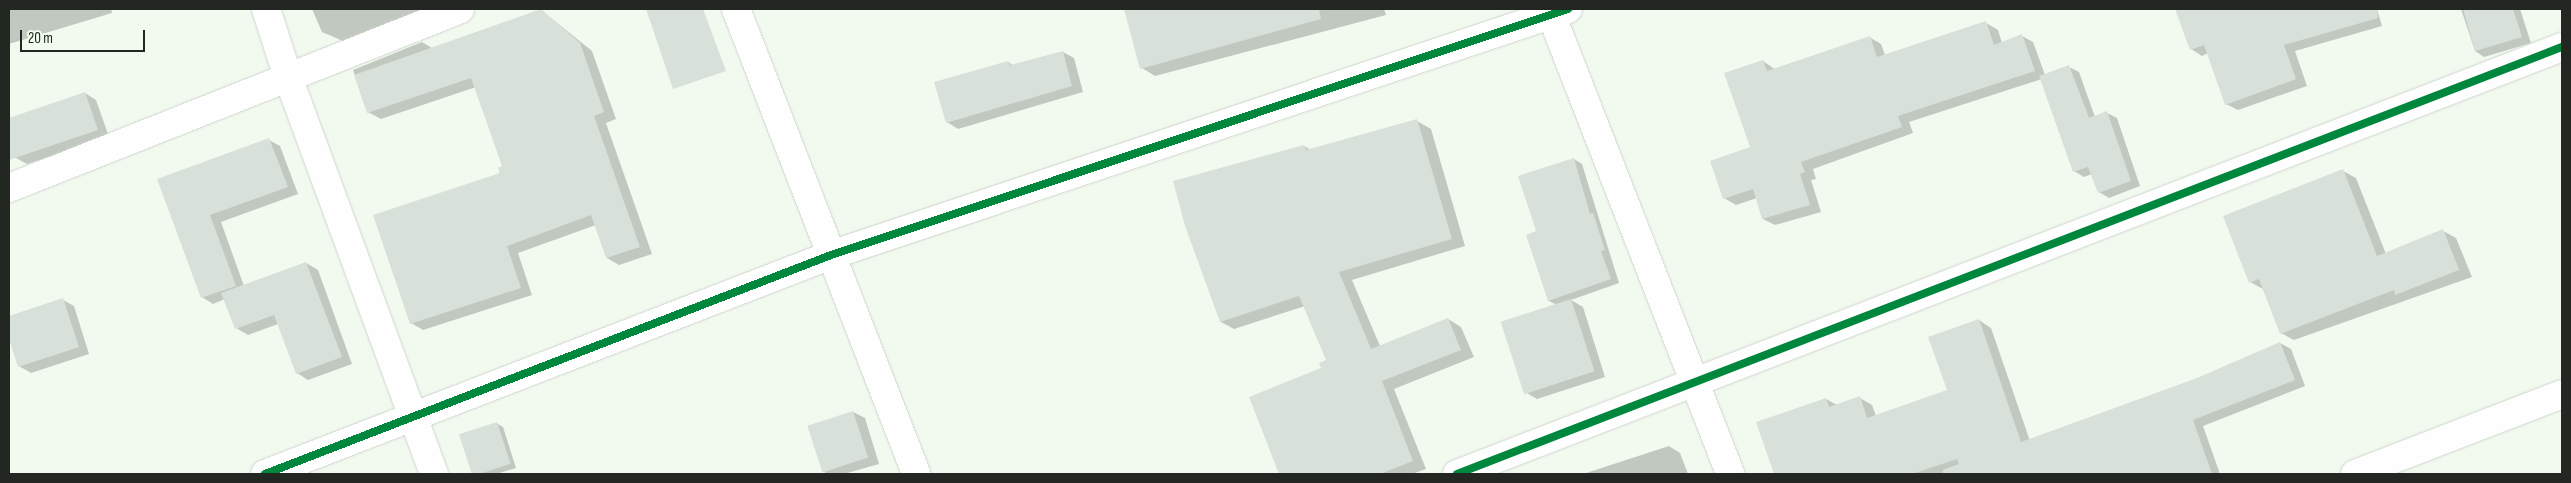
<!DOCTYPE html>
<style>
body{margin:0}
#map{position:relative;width:2571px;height:483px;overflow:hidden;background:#f2faf0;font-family:"Sofia Sans Condensed",sans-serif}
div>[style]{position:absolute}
.shadow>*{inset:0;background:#0003}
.building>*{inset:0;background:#d8e0da;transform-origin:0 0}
.roads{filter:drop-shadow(0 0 1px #cfd5cd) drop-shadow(0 0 1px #cfd5cd)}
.minor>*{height:28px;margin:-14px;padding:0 14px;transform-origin:14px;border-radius:14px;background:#fdfefd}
.cycleway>*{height:8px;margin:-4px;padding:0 4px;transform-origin:4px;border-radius:4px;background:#00873e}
span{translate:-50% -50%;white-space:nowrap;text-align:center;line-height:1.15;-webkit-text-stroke:4px #f0fded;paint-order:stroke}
.frame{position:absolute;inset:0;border:10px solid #222721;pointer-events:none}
.scale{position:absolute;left:20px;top:30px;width:125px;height:22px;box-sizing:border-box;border:2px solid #222721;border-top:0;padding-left:6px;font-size:15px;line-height:18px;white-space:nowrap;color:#222721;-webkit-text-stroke:4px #f0fded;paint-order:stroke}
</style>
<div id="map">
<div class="shadow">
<i style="clip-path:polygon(9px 9px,111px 9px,112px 13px,9px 44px)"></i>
<i style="clip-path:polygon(312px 9px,418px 9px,423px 20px,357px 47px,322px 32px)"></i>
<i style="clip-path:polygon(1125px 9px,1384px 9px,1386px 15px,1155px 76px,1142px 68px)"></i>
<i style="clip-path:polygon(2176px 9px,2377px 9px,2382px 26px,2295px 51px,2307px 86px,2238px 110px,2226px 104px,2208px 53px,2202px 56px,2191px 49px)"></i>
<i style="clip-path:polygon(2461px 9px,2520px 9px,2531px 43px,2484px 57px,2475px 51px)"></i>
<i style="clip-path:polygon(541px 10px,592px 51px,616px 119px,606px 123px,652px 254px,619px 265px,607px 258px,596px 225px,518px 253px,532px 295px,423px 330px,411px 323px,503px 167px,476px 87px,381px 119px,368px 112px,353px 70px,422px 42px,432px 48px)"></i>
<i style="clip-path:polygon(1986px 23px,1998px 30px,2002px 43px,2022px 36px,2033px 42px,2045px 75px,2069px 67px,2079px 72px,2095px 117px,2107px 113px,2117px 118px,2140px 186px,2109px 198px,2099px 192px,2092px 174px,2084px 177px,2074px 171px,2042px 79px,1909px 122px,1913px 133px,1813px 169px,1816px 179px,1811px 180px,1821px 212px,1775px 225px,1763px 219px,1757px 198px,1736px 205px,1724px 198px,1751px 148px,1763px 61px,1776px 70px,1869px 37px,1881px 44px,1885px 55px)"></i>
<i style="clip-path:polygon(1063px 52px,1074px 58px,1083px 92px,958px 129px,947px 122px,1008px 62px,1013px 65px)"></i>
<i style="clip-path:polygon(85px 93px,96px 100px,109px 137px,27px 164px,16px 158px,9px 137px,9px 119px)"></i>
<i style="clip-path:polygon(1417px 121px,1431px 129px,1465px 246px,1352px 280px,1380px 346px,1448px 319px,1461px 327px,1474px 357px,1394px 389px,1426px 469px,1412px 474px,1281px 474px,1251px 398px,1323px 369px,1328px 360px,1305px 306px,1234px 329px,1221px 322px,1304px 146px,1311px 150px)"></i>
<i style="clip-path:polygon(269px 140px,280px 146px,298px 194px,221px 222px,244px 286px,306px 263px,318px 270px,352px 364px,308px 380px,297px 373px,278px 324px,248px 335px,236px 328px,225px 299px,213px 304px,202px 297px,159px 180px)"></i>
<i style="clip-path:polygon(1574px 159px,1582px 164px,1619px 283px,1571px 300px,1583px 307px,1605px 377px,1537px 399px,1525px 392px,1557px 305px,1549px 301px,1538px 232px)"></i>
<i style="clip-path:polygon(2343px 171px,2356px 178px,2386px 254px,2443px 231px,2456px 238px,2472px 277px,2294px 340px,2281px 333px,2263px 289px,2250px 282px)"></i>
<i style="clip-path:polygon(63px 300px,74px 306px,89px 354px,31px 373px,19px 366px,9px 335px,9px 317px)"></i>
<i style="clip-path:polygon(1979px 320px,1991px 328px,2040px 470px,2026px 474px,1964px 474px,1962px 468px,1946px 474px,1776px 474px,1758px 423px,1826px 399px,1837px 405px,1860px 398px,1872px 405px,1876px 416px,1949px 391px)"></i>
<i style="clip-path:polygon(2280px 343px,2291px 349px,2305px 386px,2203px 426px,2220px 474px,2056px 474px,2042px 435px,2197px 379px)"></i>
<i style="clip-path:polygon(853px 412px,865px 418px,879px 464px,844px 474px,828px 474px,822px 471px)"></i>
<i style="clip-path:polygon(496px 423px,503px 427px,516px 468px,496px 474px,474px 474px,460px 435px)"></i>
<i style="clip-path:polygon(1669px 446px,1680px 453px,1688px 474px,1583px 474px)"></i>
</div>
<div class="building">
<i style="clip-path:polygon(541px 9px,580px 43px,604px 112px,594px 116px,640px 247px,606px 258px,591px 215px,507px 246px,521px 288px,410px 324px,373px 215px,500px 173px,498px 168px,502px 166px,471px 78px,367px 113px,354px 75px)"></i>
<i style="clip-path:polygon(646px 9px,703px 9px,726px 71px,673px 89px)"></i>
<i style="clip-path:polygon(1124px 9px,1319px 9px,1321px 19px,1140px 69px)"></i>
<i style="clip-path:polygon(2175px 9px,2377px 9px,2378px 18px,2284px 45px,2296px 79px,2225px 105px,2204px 45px,2190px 50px)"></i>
<i style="clip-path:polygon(2463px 9px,2513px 9px,2522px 37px,2475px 51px)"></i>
<i style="clip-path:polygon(1986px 21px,1994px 45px,2022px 34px,2035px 71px,1898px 116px,1902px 127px,1801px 162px,1805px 172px,1800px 174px,1810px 205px,1762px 219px,1753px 189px,1723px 199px,1710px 161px,1750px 147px,1724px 73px,1763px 60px,1767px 71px,1870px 36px,1877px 57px)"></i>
<i style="clip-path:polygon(1063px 51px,1072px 86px,946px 123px,934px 82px,1008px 61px,1010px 65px)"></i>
<i style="clip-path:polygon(2069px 65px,2089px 118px,2107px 111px,2131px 181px,2098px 193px,2088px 167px,2073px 172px,2039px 76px)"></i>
<i style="clip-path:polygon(85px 92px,98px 130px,9px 160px,9px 118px)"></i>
<i style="clip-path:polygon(1417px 119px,1452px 239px,1339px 272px,1371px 349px,1448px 318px,1461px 350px,1382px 381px,1413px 461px,1380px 474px,1279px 474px,1249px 397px,1321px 368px,1319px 363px,1326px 360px,1299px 296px,1220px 322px,1185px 226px,1173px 181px,1304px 145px,1306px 150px)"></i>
<i style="clip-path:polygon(269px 138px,288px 187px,210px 215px,236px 286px,201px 298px,157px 179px)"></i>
<i style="clip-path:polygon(1574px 158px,1590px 214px,1593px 213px,1605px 250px,1601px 251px,1611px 279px,1548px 301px,1526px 235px,1536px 231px,1518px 176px)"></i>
<i style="clip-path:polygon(2343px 169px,2377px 256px,2443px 229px,2459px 270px,2395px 295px,2394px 290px,2280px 334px,2259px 279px,2249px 283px,2223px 216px)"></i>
<i style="clip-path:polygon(306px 262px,342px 357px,296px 374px,274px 315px,235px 329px,221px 293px)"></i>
<i style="clip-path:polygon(63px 298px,79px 347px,18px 367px,9px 339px,9px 316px)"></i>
<i style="left:1571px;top:299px;width:76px;height:74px;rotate:72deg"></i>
<i style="clip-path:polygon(1979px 319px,2021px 442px,2197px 378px,2280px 342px,2295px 380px,2193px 420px,2212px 474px,1943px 474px,1943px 470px,1959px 464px,1957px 459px,1912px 474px,1774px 474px,1756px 422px,1826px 398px,1829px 407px,1860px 396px,1867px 418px,1947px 390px,1928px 337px)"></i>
<i style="left:853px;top:411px;width:49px;height:48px;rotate:72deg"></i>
<i style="left:497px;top:422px;width:44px;height:40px;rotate:72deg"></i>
</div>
<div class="roads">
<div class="minor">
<i style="left:266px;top:9px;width:71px;rotate:72.1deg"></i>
<i style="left:288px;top:77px;width:423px;rotate:69.8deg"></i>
<i style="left:736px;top:9px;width:499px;rotate:68.8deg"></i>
<i style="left:1551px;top:14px;width:494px;rotate:68.7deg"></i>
<i style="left:9px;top:188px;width:485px;rotate:-21.6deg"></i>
<i style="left:265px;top:474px;width:607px;rotate:-21.15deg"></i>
<i style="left:831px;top:255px;width:777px;rotate:-18.46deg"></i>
<i style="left:1457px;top:474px;width:1185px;rotate:-21.13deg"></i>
<i style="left:2355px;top:474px;width:222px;rotate:-21.1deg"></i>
</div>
</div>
<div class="cycleway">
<i style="left:265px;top:474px;width:607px;rotate:-21.15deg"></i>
<i style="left:831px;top:255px;width:777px;rotate:-18.46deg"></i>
<i style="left:1457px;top:474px;width:1185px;rotate:-21.13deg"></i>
</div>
<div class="frame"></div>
<div class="scale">20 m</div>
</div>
